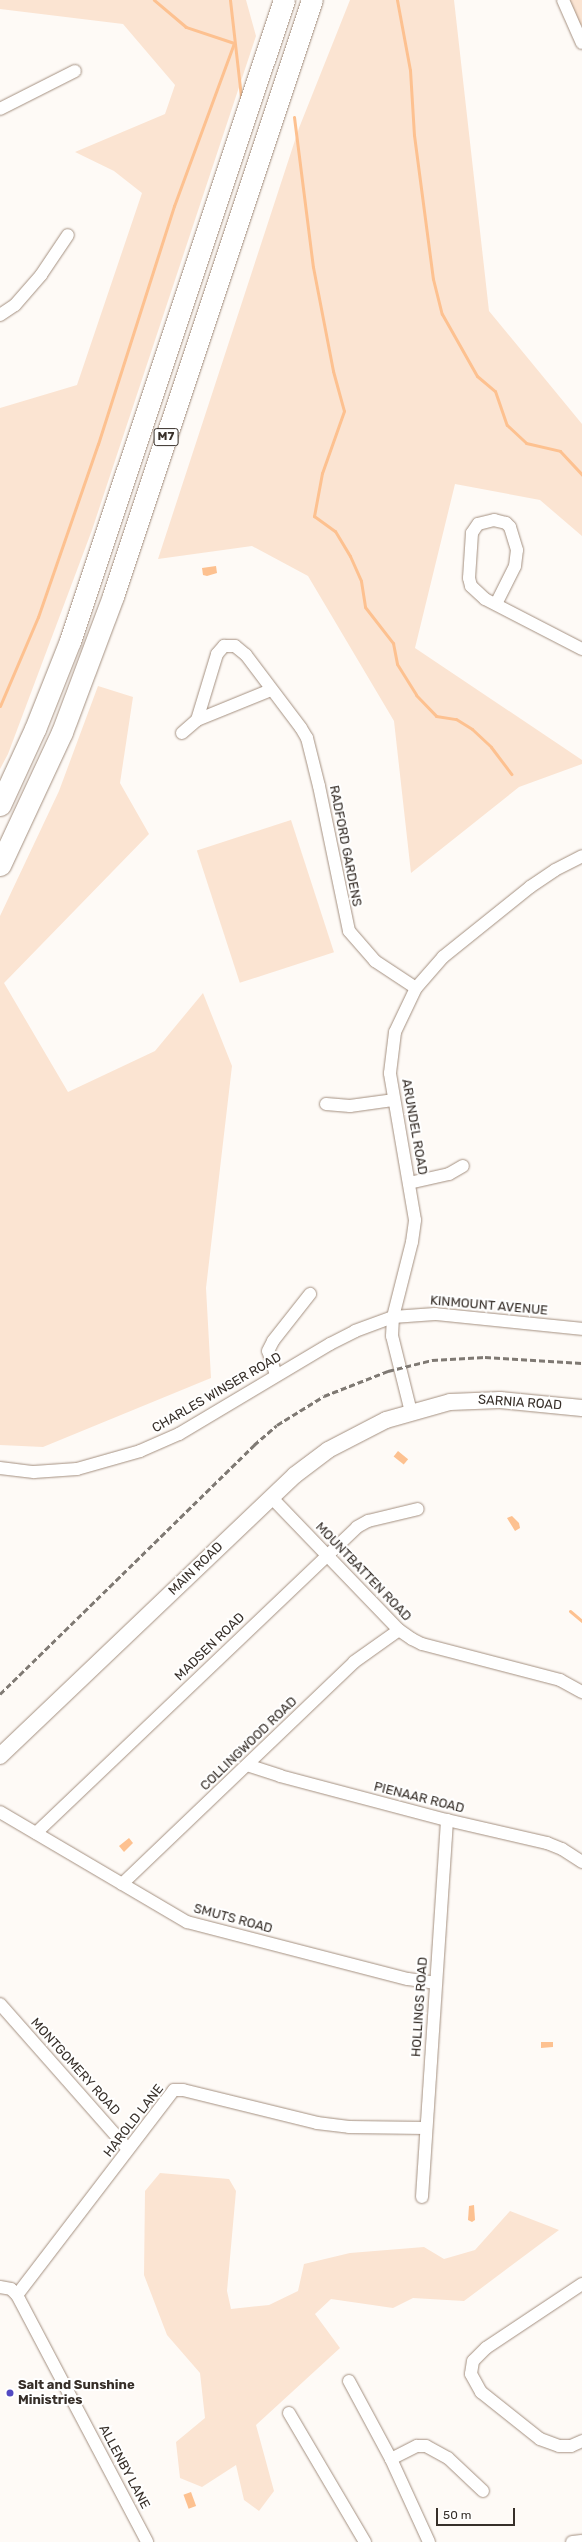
<!DOCTYPE html>
<style>
body{margin:0}
#map{position:relative;width:582px;height:2542px;overflow:hidden;background:#fefaf6;font-family:Rubik,sans-serif}
div>[style]{position:absolute}
.green>*{inset:0;background:#fbe4d2;transform-origin:0 0}
.water>*{inset:0;background:#fdc190;transform-origin:0 0}
.stream>*{height:3px;margin:-1.5px;padding:0 1.5px;transform-origin:1.5px;border-radius:1.5px;background:#fdc190}
.roads{filter:drop-shadow(0 0 1px #a49080) drop-shadow(0 0 1px #a49080)}
.street>*{height:12px;margin:-6px;padding:0 6px;transform-origin:6px;border-radius:6px;background:#fff}
.secondary>*{height:16px;margin:-8px;padding:0 8px;transform-origin:8px;border-radius:8px;background:#fff}
.highway>*{height:21px;margin:-10.5px;padding:0 10.5px;transform-origin:10.5px;border-radius:10.5px;background:#fff}
.rail>*{height:3px;margin-top:-1.5px;transform-origin:0;background:repeating-linear-gradient(90deg,#7f7973 0 6px,transparent 0 9px)}
.dots>*{width:11px;height:11px;translate:-50% -50%;box-sizing:border-box;border:2px solid #fff;border-radius:50%}
span{translate:-50% -50%;white-space:nowrap;text-align:center;line-height:1.15;-webkit-text-stroke:4px #fff;paint-order:stroke}
.shield-label span{padding:1px 3px;background:#fff;border:1px solid;border-radius:3px;-webkit-text-stroke-width:0}
.shield-label{font-size:12px;color:#372f29;font-weight:700}
.street-label{font-size:13px;color:#372f29}
.poi-label{font-size:13px;color:#372f29;font-weight:700}
.left{translate:0 -50%;text-align:left}
.scale{position:absolute;left:436px;top:2508px;width:79px;height:18px;box-sizing:border-box;border:2px solid #372f29;border-top:0;padding-left:5px;font-size:12px;line-height:14px;white-space:nowrap;color:#372f29;-webkit-text-stroke:3px #fff;paint-order:stroke}
</style>
<div id="map">
<div class="green">
<i style="clip-path:polygon(0 0,246px 0,256px 36px,92px 530px,8px 754px,0 769px,0 408px,77px 385px,142px 193px,114px 171px,75px 152px,165px 114px,175px 85px,123px 24px,0 9px)"></i>
<i style="clip-path:polygon(350px 0,454px 0,489px 311px,582px 424px,582px 536px,540px 500px,455px 484px,415px 648px,582px 760px,582px 764px,519px 787px,411px 873px,394px 721px,308px 576px,252px 546px,158px 559px,299px 128px)"></i>
<i style="clip-path:polygon(567px 0,582px 0,582px 25px,578px 26px)"></i>
<i style="clip-path:polygon(98px 686px,133px 697px,120px 783px,149px 834px,4px 983px,68px 1092px,155px 1051px,203px 993px,232px 1066px,206px 1288px,211px 1378px,43px 1447px,0 1445px,0 916px,59px 791px)"></i>
<i style="left:291px;top:820px;width:139px;height:99px;rotate:72deg"></i>
<i style="clip-path:polygon(160px 2173px,229px 2179px,236px 2191px,227px 2291px,231px 2309px,269px 2305px,298px 2291px,304px 2264px,350px 2253px,424px 2247px,444px 2259px,475px 2250px,510px 2211px,559px 2230px,464px 2301px,413px 2298px,393px 2308px,331px 2299px,315px 2314px,340px 2348px,256px 2425px,274px 2491px,259px 2511px,244px 2500px,236px 2465px,202px 2487px,180px 2478px,176px 2442px,205px 2418px,200px 2373px,167px 2335px,144px 2275px,145px 2191px)"></i>
</div>
<div class="water">
<i style="clip-path:polygon(216px 566px,217px 573px,207px 576px,203px 575px,202px 568px)"></i>
<i style="left:398px;top:1451px;width:13px;height:7px;rotate:39deg"></i>
<i style="clip-path:polygon(512px 1516px,519px 1523px,520px 1528px,515px 1531px,507px 1518px)"></i>
<i style="clip-path:polygon(129px 1838px,133px 1843px,124px 1852px,119px 1846px)"></i>
<i style="clip-path:polygon(541px 2042px,553px 2042px,553px 2047px,541px 2048px)"></i>
<i style="clip-path:polygon(474px 2205px,475px 2220px,472px 2222px,468px 2220px,469px 2206px)"></i>
<i style="left:191px;top:2492px;width:15px;height:8px;rotate:70deg"></i>
</div>
<div class="stream">
<i style="left:230px;top:0;width:98px;rotate:83.5deg"></i>
<i style="left:397px;top:0;width:71px;rotate:79.5deg"></i>
<i style="left:410px;top:70px;width:65px;rotate:86.5deg"></i>
<i style="left:414px;top:135px;width:145px;rotate:82.5deg"></i>
<i style="left:433px;top:279px;width:36px;rotate:76deg"></i>
<i style="left:442px;top:314px;width:71px;rotate:60.6deg"></i>
<i style="left:477px;top:376px;width:23px;rotate:40deg"></i>
<i style="left:495px;top:391px;width:36px;rotate:71deg"></i>
<i style="left:507px;top:425px;width:26px;rotate:43deg"></i>
<i style="left:526px;top:443px;width:35px;rotate:13deg"></i>
<i style="left:560px;top:451px;width:33px;rotate:47deg"></i>
<i style="left:294px;top:117px;width:151px;rotate:82.8deg"></i>
<i style="left:313px;top:267px;width:106px;rotate:79.1deg"></i>
<i style="left:333px;top:371px;width:41px;rotate:74.6deg"></i>
<i style="left:344px;top:411px;width:66px;rotate:109.5deg"></i>
<i style="left:322px;top:473px;width:44px;rotate:100.5deg"></i>
<i style="left:314px;top:516px;width:26px;rotate:36deg"></i>
<i style="left:335px;top:531px;width:29px;rotate:59deg"></i>
<i style="left:350px;top:556px;width:27px;rotate:66deg"></i>
<i style="left:361px;top:581px;width:26px;rotate:81deg"></i>
<i style="left:365px;top:607px;width:46px;rotate:52.1deg"></i>
<i style="left:393px;top:643px;width:21px;rotate:79deg"></i>
<i style="left:397px;top:664px;width:36px;rotate:58deg"></i>
<i style="left:416px;top:695px;width:29px;rotate:46deg"></i>
<i style="left:436px;top:716px;width:20px;rotate:9deg"></i>
<i style="left:456px;top:719px;width:19px;rotate:32deg"></i>
<i style="left:472px;top:729px;width:26px;rotate:43deg"></i>
<i style="left:491px;top:747px;width:34px;rotate:53deg"></i>
<i style="left:0;top:706px;width:97px;rotate:-66.9deg"></i>
<i style="left:38px;top:617px;width:183px;rotate:-70.9deg"></i>
<i style="left:98px;top:444px;width:250px;rotate:-72.3deg"></i>
<i style="left:174px;top:206px;width:174px;rotate:-69.8deg"></i>
<i style="left:234px;top:43px;width:51px;rotate:-161.6deg"></i>
<i style="left:186px;top:27px;width:42px;rotate:-139.8deg"></i>
<i style="left:570px;top:1611px;width:16px;rotate:40deg"></i>
</div>
<div class="roads">
<div class="street">
<i style="left:563px;top:0;width:47px;rotate:66.2deg"></i>
<i style="left:0;top:109px;width:84px;rotate:-26.9deg"></i>
<i style="left:0;top:315px;width:18px;rotate:-34deg"></i>
<i style="left:15px;top:305px;width:40px;rotate:-49deg"></i>
<i style="left:41px;top:275px;width:48px;rotate:-56deg"></i>
<i style="left:496px;top:604px;width:42px;rotate:-63.4deg"></i>
<i style="left:515px;top:566px;width:16px;rotate:-83deg"></i>
<i style="left:517px;top:550px;width:24px;rotate:-107deg"></i>
<i style="left:510px;top:527px;width:6px;rotate:-135deg"></i>
<i style="left:506px;top:523px;width:12px;rotate:-166deg"></i>
<i style="left:494px;top:520px;width:16px;rotate:166deg"></i>
<i style="left:478px;top:524px;width:11px;rotate:124deg"></i>
<i style="left:472px;top:533px;width:45px;rotate:93.8deg"></i>
<i style="left:469px;top:578px;width:8px;rotate:76deg"></i>
<i style="left:471px;top:586px;width:19px;rotate:43deg"></i>
<i style="left:485px;top:599px;width:109px;rotate:27.3deg"></i>
<i style="left:197px;top:720px;width:69px;rotate:-73.1deg"></i>
<i style="left:217px;top:654px;width:11px;rotate:-49deg"></i>
<i style="left:224px;top:646px;width:11px"></i>
<i style="left:235px;top:646px;width:14px;rotate:39deg"></i>
<i style="left:246px;top:655px;width:91px;rotate:53deg"></i>
<i style="left:301px;top:728px;width:12px;rotate:59deg"></i>
<i style="left:307px;top:738px;width:49px;rotate:76deg"></i>
<i style="left:319px;top:786px;width:148px;rotate:78.3deg"></i>
<i style="left:349px;top:931px;width:40px;rotate:49deg"></i>
<i style="left:375px;top:961px;width:49px;rotate:33.4deg"></i>
<i style="left:182px;top:733px;width:20px;rotate:-41deg"></i>
<i style="left:197px;top:720px;width:80px;rotate:-22.1deg"></i>
<i style="left:326px;top:1104px;width:24px;rotate:5deg"></i>
<i style="left:350px;top:1106px;width:43px;rotate:-7.9deg"></i>
<i style="left:409px;top:1183px;width:41px;rotate:-12.7deg"></i>
<i style="left:449px;top:1174px;width:16px;rotate:-30deg"></i>
<i style="left:276px;top:1375px;width:25px;rotate:-108deg"></i>
<i style="left:268px;top:1351px;width:11px;rotate:-63deg"></i>
<i style="left:273px;top:1341px;width:60px;rotate:-51.8deg"></i>
<i style="left:411px;top:1412px;width:78px;rotate:-104deg"></i>
<i style="left:392px;top:1336px;width:19px;rotate:-87deg"></i>
<i style="left:393px;top:1317px;width:77px;rotate:-75.8deg"></i>
<i style="left:412px;top:1242px;width:22px;rotate:-82deg"></i>
<i style="left:415px;top:1220px;width:149px;rotate:-99.7deg"></i>
<i style="left:390px;top:1073px;width:41px;rotate:-83deg"></i>
<i style="left:395px;top:1032px;width:49px;rotate:-64.5deg"></i>
<i style="left:416px;top:988px;width:41px;rotate:-48.9deg"></i>
<i style="left:443px;top:957px;width:112px;rotate:-38.8deg"></i>
<i style="left:530px;top:887px;width:30px;rotate:-34deg"></i>
<i style="left:555px;top:870px;width:30px;rotate:-27deg"></i>
<i style="left:0;top:1468px;width:34px;rotate:7deg"></i>
<i style="left:34px;top:1472px;width:43px;rotate:-4deg"></i>
<i style="left:77px;top:1469px;width:66px;rotate:-15.9deg"></i>
<i style="left:140px;top:1451px;width:43px;rotate:-23.6deg"></i>
<i style="left:179px;top:1434px;width:176px;rotate:-30.8deg"></i>
<i style="left:330px;top:1344px;width:28px;rotate:-27deg"></i>
<i style="left:355px;top:1331px;width:40px;rotate:-20.2deg"></i>
<i style="left:393px;top:1317px;width:42px;rotate:-4.1deg"></i>
<i style="left:435px;top:1314px;width:148px;rotate:5.8deg"></i>
<i style="left:271px;top:1497px;width:185px;rotate:46.1deg"></i>
<i style="left:399px;top:1630px;width:16px;rotate:35deg"></i>
<i style="left:412px;top:1639px;width:11px;rotate:27deg"></i>
<i style="left:422px;top:1644px;width:143px;rotate:14.6deg"></i>
<i style="left:560px;top:1680px;width:25px;rotate:29deg"></i>
<i style="left:247px;top:1765px;width:35px;rotate:18deg"></i>
<i style="left:280px;top:1776px;width:173px;rotate:14.8deg"></i>
<i style="left:447px;top:1820px;width:103px;rotate:13deg"></i>
<i style="left:547px;top:1843px;width:16px;rotate:22deg"></i>
<i style="left:562px;top:1849px;width:24px;rotate:33deg"></i>
<i style="left:0;top:1812px;width:217px;rotate:30.5deg"></i>
<i style="left:187px;top:1922px;width:228px;rotate:14.5deg"></i>
<i style="left:408px;top:1979px;width:27px;rotate:8deg"></i>
<i style="left:36px;top:1833px;width:443px;rotate:-43.6deg"></i>
<i style="left:357px;top:1527px;width:13px;rotate:-29deg"></i>
<i style="left:368px;top:1521px;width:51px;rotate:-13.5deg"></i>
<i style="left:122px;top:1884px;width:321px;rotate:-43.7deg"></i>
<i style="left:354px;top:1662px;width:55px;rotate:-35.4deg"></i>
<i style="left:0;top:2004px;width:193px;rotate:48.6deg"></i>
<i style="left:422px;top:2197px;width:378px;rotate:-86.2deg"></i>
<i style="left:582px;top:2284px;width:115px;rotate:146.3deg"></i>
<i style="left:486px;top:2348px;width:18px;rotate:135deg"></i>
<i style="left:473px;top:2361px;width:13px;rotate:99deg"></i>
<i style="left:471px;top:2374px;width:21px;rotate:61deg"></i>
<i style="left:481px;top:2392px;width:75px;rotate:38.5deg"></i>
<i style="left:540px;top:2439px;width:20px;rotate:20deg"></i>
<i style="left:559px;top:2446px;width:12px"></i>
<i style="left:571px;top:2446px;width:12px;rotate:-24deg"></i>
<i style="left:0;top:2287px;width:11px;rotate:10deg"></i>
<i style="left:11px;top:2289px;width:8px;rotate:45deg"></i>
<i style="left:17px;top:2295px;width:279px;rotate:62.2deg"></i>
<i style="left:17px;top:2295px;width:258px;rotate:-52.6deg"></i>
<i style="left:174px;top:2090px;width:9px"></i>
<i style="left:183px;top:2090px;width:138px;rotate:13.8deg"></i>
<i style="left:317px;top:2123px;width:32px;rotate:7deg"></i>
<i style="left:349px;top:2127px;width:77px;rotate:0.7deg"></i>
<i style="left:349px;top:2381px;width:89px;rotate:61.7deg"></i>
<i style="left:391px;top:2459px;width:91px;rotate:65.4deg"></i>
<i style="left:289px;top:2413px;width:150px;rotate:59.5deg"></i>
<i style="left:391px;top:2459px;width:29px;rotate:-27deg"></i>
<i style="left:417px;top:2446px;width:9px"></i>
<i style="left:426px;top:2446px;width:25px;rotate:29deg"></i>
<i style="left:448px;top:2458px;width:48px;rotate:43.3deg"></i>
<i style="left:572px;top:2542px;width:10px;rotate:-6deg"></i>
</div>
<div class="secondary">
<i style="left:0;top:1756px;width:407px;rotate:-43.6deg"></i>
<i style="left:295px;top:1475px;width:41px;rotate:-37.1deg"></i>
<i style="left:328px;top:1450px;width:65px;rotate:-27.3deg"></i>
<i style="left:386px;top:1420px;width:66px;rotate:-15.7deg"></i>
<i style="left:450px;top:1402px;width:50px;rotate:-2.3deg"></i>
<i style="left:500px;top:1400px;width:82px;rotate:5.6deg"></i>
</div>
<div class="highway">
<i style="left:0;top:805px;width:84px;rotate:-65.3deg"></i>
<i style="left:35px;top:729px;width:95px;rotate:-68.3deg"></i>
<i style="left:70px;top:641px;width:676px;rotate:-71.54deg"></i>
<i style="left:0;top:865px;width:147px;rotate:-65deg"></i>
<i style="left:62px;top:732px;width:145px;rotate:-69.4deg"></i>
<i style="left:113px;top:596px;width:628px;rotate:-71.54deg"></i>
</div>
</div>
<div class="rail">
<i style="left:0;top:1694px;width:356px;rotate:-44.4deg"></i>
<i style="left:254px;top:1445px;width:30px;rotate:-41deg"></i>
<i style="left:277px;top:1425px;width:55px;rotate:-31.7deg"></i>
<i style="left:324px;top:1396px;width:69px;rotate:-21.3deg"></i>
<i style="left:388px;top:1371px;width:45px;rotate:-14deg"></i>
<i style="left:432px;top:1360px;width:53px;rotate:-3.2deg"></i>
<i style="left:485px;top:1357px;width:97px;rotate:3.5deg"></i>
</div>
<div class="dots">
<i style="left:10px;top:2393px;background:#534ac2"></i>
</div>
<div class="shield-label">
<span style="left:166px;top:437px">M7</span>
</div>
<div class="street-label">
<span style="left:345px;top:846px;rotate:79deg">RADFORD GARDENS</span>
<span style="left:414px;top:1127px;rotate:80deg">ARUNDEL ROAD</span>
<span style="left:489px;top:1306px;rotate:5deg">KINMOUNT AVENUE</span>
<span style="left:217px;top:1393px;rotate:-30deg">CHARLES WINSER ROAD</span>
<span style="left:520px;top:1403px;rotate:4deg">SARNIA ROAD</span>
<span style="left:196px;top:1569px;rotate:-44deg">MAIN ROAD</span>
<span style="left:363px;top:1572px;rotate:46deg">MOUNTBATTEN ROAD</span>
<span style="left:210px;top:1647px;rotate:-44deg">MADSEN ROAD</span>
<span style="left:249px;top:1744px;rotate:-44deg">COLLINGWOOD ROAD</span>
<span style="left:419px;top:1798px;rotate:14deg">PIENAAR ROAD</span>
<span style="left:233px;top:1919px;rotate:15deg">SMUTS ROAD</span>
<span style="left:420px;top:2007px;rotate:-86deg">HOLLINGS ROAD</span>
<span style="left:75px;top:2067px;rotate:48deg">MONTGOMERY ROAD</span>
<span style="left:134px;top:2121px;rotate:-52deg">HAROLD LANE</span>
<span style="left:124px;top:2467px;rotate:62deg">ALLENBY LANE</span>
</div>
<div class="poi-label">
<span class="left" style="left:18px;top:2393px">Salt and Sunshine<br>Ministries</span>
</div>
<div class="scale">50 m</div>
</div>
